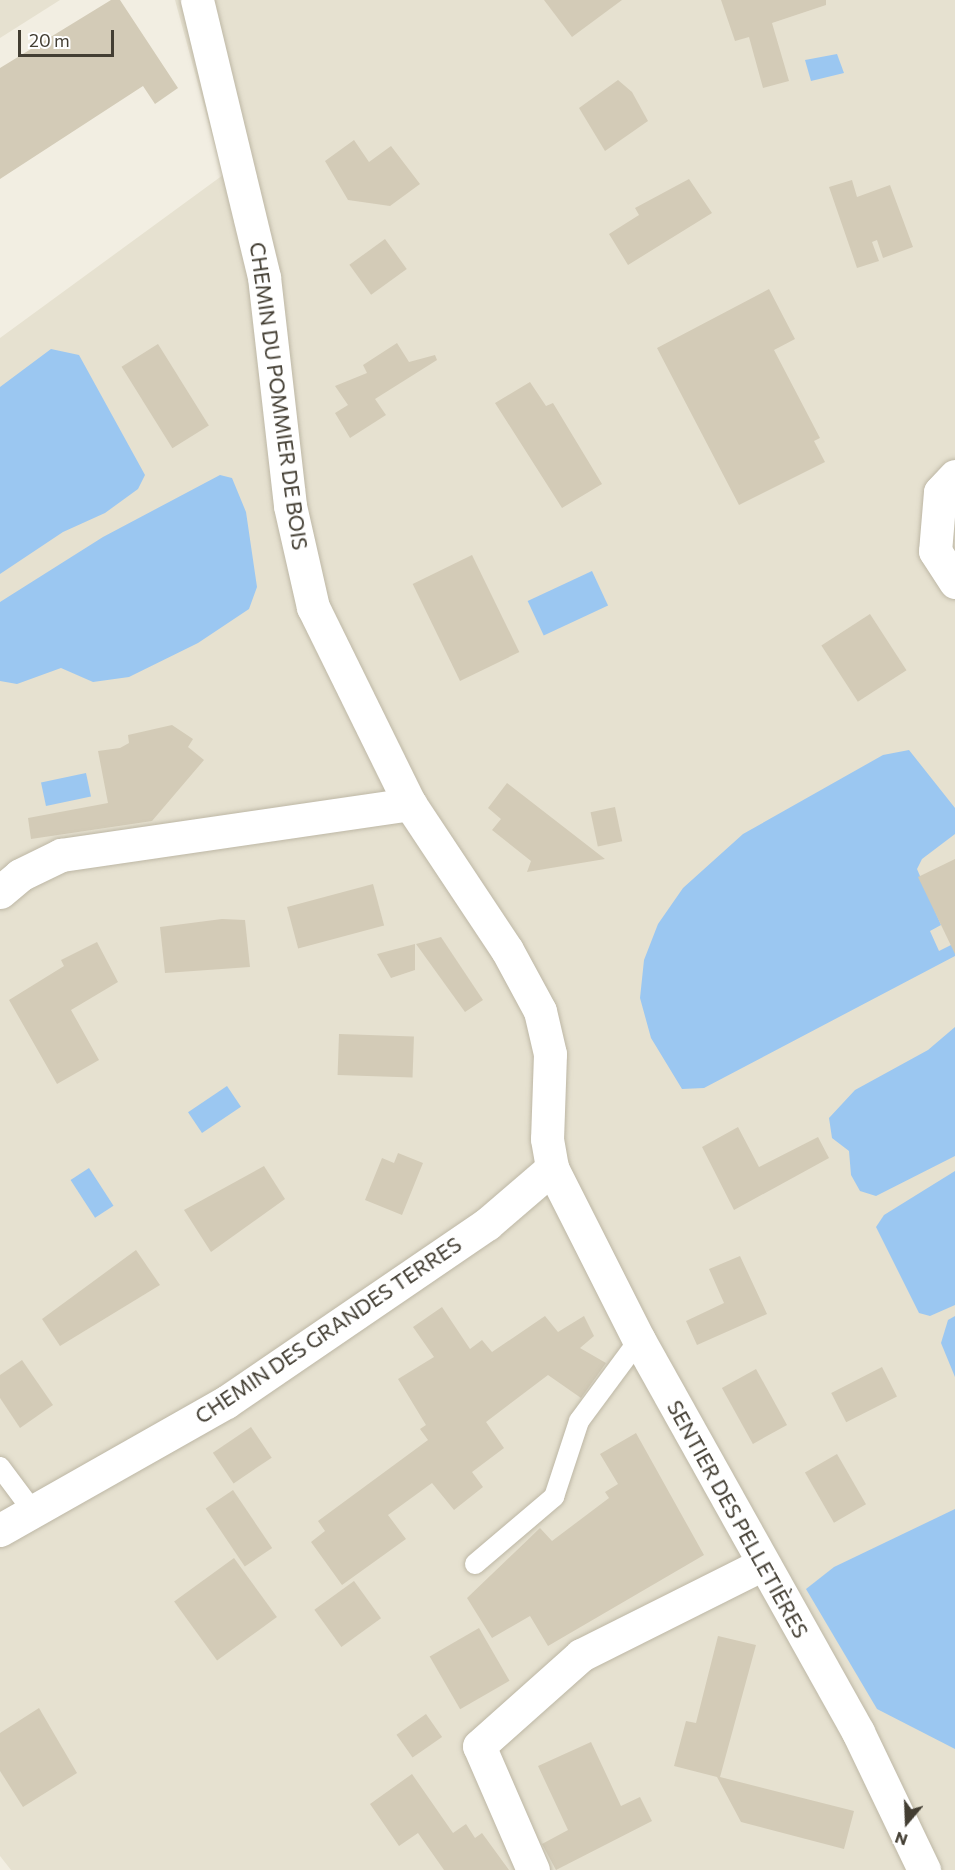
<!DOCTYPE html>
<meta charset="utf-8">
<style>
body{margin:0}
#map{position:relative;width:955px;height:1870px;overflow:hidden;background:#f2eee2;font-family:Commissioner,sans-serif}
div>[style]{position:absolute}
.residential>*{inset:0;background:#e6e1d0}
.water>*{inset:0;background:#9bc7f1;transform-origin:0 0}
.building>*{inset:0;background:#d3cbb7;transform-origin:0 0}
.roads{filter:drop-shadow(0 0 2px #bdb7a5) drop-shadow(0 0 2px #bdb7a5)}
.service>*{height:20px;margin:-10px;padding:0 10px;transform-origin:10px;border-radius:10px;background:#fff}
.minor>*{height:33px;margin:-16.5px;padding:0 16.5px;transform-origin:16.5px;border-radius:16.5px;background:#fff}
.tertiary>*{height:33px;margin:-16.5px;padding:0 16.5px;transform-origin:16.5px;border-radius:16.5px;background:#fff}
span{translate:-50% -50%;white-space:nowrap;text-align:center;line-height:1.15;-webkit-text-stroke:4.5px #fff;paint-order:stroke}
.street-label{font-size:21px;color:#433e33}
.north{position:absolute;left:877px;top:1792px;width:60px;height:60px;-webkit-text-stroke:4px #fff;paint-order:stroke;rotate:199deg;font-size:16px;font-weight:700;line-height:24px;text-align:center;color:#433e33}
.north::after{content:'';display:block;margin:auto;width:21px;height:27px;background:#433e33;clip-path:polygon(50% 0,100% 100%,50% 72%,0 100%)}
.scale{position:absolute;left:18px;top:30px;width:96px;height:27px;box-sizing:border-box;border:3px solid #433e33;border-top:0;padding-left:8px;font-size:18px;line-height:21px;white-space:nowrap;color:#433e33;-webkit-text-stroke:4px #fff;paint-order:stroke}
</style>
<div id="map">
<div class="residential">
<i style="clip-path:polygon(0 0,60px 0,0 38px)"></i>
<i style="clip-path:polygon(175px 0,955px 0,955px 1870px,11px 1870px,0 1856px,0 338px,223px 175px)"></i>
</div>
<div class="water">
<i style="clip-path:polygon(837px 54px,844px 73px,811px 81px,805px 60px)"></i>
<i style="clip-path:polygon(51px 349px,79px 355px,145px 475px,138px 489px,105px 513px,63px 532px,0 574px,0 387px)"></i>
<i style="clip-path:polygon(220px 475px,232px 478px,246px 512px,257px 587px,249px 609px,198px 643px,129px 677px,93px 682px,61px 668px,17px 684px,0 681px,0 602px,103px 537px)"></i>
<i style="left:592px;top:571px;width:38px;height:71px;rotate:65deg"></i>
<i style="clip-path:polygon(909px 750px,955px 808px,955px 834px,922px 859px,917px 869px,941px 925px,930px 931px,939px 951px,955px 943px,955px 956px,704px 1088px,682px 1089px,651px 1038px,640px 998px,644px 960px,658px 924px,683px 888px,743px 834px,883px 755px)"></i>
<i style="left:86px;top:773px;width:24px;height:46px;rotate:78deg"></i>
<i style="clip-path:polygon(955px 1027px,955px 1156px,876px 1196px,860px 1191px,851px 1175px,849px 1151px,832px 1138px,829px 1118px,855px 1090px,928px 1050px)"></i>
<i style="left:227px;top:1086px;width:25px;height:47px;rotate:56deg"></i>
<i style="left:89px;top:1168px;width:45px;height:22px;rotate:57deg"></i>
<i style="clip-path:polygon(955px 1171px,955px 1305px,930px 1316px,919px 1313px,876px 1227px,884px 1215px)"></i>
<i style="clip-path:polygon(955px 1316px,955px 1377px,941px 1343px,948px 1320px)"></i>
<i style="clip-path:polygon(955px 1509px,955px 1749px,877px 1709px,806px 1589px,834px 1567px)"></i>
</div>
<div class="building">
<i style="clip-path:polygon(111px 0,120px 0,178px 88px,155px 104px,143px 86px,0 179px,0 68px)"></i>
<i style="clip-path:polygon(544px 0,622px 0,572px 37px)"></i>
<i style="clip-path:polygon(721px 0,826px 0,826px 5px,772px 23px,789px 81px,763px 88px,749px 37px,735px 41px)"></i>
<i style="clip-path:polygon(618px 80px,632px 92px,648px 121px,605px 151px,579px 108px)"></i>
<i style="clip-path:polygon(354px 140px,369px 162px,391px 146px,420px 184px,390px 206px,348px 200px,325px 161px)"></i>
<i style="clip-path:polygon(689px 179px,712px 213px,628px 265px,609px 234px,639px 215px,635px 208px)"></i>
<i style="clip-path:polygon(852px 180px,857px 197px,890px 185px,913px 247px,883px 258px,877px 240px,872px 242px,879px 261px,857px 268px,829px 187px)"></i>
<i style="left:385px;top:239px;width:37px;height:44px;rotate:54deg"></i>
<i style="clip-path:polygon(769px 289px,795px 339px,774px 350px,820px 438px,814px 441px,825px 462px,739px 505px,657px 348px)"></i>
<i style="clip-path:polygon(397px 343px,409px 362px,435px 355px,437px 360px,375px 399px,386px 415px,350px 438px,335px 413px,348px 405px,335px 386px,367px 373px,363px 365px)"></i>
<i style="left:158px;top:344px;width:96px;height:43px;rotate:58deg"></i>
<i style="clip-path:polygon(530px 382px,546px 406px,553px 403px,602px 484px,562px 508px,495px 403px)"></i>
<i style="left:472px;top:555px;width:108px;height:66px;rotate:64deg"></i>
<i style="left:870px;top:614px;width:67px;height:58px;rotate:57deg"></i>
<i style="clip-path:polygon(172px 725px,193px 739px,188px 747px,204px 760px,152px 821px,31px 839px,28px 818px,108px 803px,98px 751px,120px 748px,129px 743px,128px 735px)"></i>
<i style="clip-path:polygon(507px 783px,605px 859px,527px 872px,531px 861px,492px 830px,501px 819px,488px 808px)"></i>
<i style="left:615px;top:807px;width:35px;height:25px;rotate:78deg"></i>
<i style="clip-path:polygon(955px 859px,955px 954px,918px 877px)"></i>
<i style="left:373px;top:884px;width:43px;height:89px;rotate:75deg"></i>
<i style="clip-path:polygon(222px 919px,245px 920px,250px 967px,165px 973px,160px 927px)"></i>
<i style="clip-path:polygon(441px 937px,483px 1000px,465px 1012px,416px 944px)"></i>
<i style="clip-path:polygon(97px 942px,118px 982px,71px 1010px,99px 1060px,57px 1084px,9px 1000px,64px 966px,61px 960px)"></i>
<i style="clip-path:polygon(415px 944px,415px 970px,391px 978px,377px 954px)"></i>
<i style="left:339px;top:1034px;width:75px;height:41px;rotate:2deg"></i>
<i style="clip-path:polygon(738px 1127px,759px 1167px,818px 1137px,829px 1158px,734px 1210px,702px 1147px)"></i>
<i style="clip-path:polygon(398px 1153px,423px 1163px,402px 1215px,365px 1200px,382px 1158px,394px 1163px)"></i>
<i style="clip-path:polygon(264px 1166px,285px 1199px,211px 1252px,184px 1210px)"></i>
<i style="clip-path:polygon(136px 1250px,160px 1285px,60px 1346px,42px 1319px)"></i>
<i style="clip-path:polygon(740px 1256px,767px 1314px,697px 1345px,686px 1321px,724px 1303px,709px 1269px)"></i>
<i style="clip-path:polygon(442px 1307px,470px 1349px,482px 1340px,492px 1352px,545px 1316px,558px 1332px,584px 1316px,594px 1336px,580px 1348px,606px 1363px,581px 1398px,548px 1375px,486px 1422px,504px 1448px,472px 1472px,483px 1487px,454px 1510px,432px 1483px,388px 1515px,406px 1539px,342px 1585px,311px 1542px,325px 1531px,318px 1521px,428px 1440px,420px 1429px,426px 1425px,398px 1379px,434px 1357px,413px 1327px)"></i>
<i style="clip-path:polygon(22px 1360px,53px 1405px,20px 1428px,0 1398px,0 1375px)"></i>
<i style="left:882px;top:1367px;width:33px;height:57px;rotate:63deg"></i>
<i style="left:756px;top:1369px;width:64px;height:39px;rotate:61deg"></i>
<i style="left:251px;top:1427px;width:37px;height:46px;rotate:56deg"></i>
<i style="clip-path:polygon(636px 1433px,704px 1555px,548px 1646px,530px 1616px,492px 1638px,467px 1598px,540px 1528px,552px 1541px,609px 1498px,605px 1492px,618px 1484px,600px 1454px)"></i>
<i style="left:837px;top:1454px;width:58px;height:37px;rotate:60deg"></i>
<i style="left:233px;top:1490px;width:70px;height:33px;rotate:56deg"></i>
<i style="left:234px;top:1558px;width:73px;height:74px;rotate:54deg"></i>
<i style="left:354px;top:1581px;width:46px;height:49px;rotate:54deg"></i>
<i style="left:479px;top:1628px;width:61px;height:57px;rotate:60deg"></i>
<i style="clip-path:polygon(718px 1636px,756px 1645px,720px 1777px,854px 1811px,844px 1849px,741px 1822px,717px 1777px,674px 1766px,686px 1721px,696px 1723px)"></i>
<i style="clip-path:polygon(39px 1708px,77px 1773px,23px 1807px,0 1771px,0 1733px)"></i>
<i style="left:426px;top:1714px;width:28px;height:36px;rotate:55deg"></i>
<i style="clip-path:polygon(591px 1742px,621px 1806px,640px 1797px,652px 1821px,556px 1870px,542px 1844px,568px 1830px,538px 1766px)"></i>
<i style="clip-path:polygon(412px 1774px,453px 1833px,466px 1824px,475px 1838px,482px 1833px,509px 1870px,444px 1870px,418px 1833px,399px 1846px,370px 1804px)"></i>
</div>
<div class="roads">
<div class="service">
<i style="left:0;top:1467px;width:54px;rotate:53.3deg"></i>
<i style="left:475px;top:1564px;width:104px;rotate:-40.3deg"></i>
<i style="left:554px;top:1497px;width:80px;rotate:-71.8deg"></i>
<i style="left:579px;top:1421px;width:101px;rotate:-53.5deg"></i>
</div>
<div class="minor">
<i style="left:197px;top:0;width:285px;rotate:76.4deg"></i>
<i style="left:264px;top:277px;width:230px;rotate:83.5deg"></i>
<i style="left:290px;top:506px;width:104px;rotate:77.2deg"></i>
<i style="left:313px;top:607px;width:220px;rotate:63.8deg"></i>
<i style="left:410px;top:804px;width:175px;rotate:56.4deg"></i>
<i style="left:507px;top:950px;width:69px;rotate:61.6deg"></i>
<i style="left:540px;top:1011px;width:44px;rotate:76.9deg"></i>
<i style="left:550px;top:1054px;width:85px;rotate:92deg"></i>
<i style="left:547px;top:1139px;width:29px;rotate:80deg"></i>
<i style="left:552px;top:1168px;width:193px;rotate:63.2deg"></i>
<i style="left:639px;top:1340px;width:449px;rotate:60.8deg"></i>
<i style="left:858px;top:1732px;width:153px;rotate:64.4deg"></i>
<i style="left:0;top:892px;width:26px;rotate:-40deg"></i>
<i style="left:20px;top:875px;width:46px;rotate:-26deg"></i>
<i style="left:61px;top:855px;width:353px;rotate:-8.3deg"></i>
<i style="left:0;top:1530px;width:260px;rotate:-29.5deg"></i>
<i style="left:226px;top:1402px;width:316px;rotate:-34.3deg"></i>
<i style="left:487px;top:1224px;width:86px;rotate:-40.7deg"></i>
<i style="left:533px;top:1870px;width:135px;rotate:-113.5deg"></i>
<i style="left:479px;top:1746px;width:137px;rotate:-41.7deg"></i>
<i style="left:581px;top:1655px;width:203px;rotate:-26.6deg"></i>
</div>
<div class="tertiary">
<i style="left:955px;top:476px;width:22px;rotate:133deg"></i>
<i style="left:940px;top:492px;width:59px;rotate:94.8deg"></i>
<i style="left:935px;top:551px;width:37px;rotate:57deg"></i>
</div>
</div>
<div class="street-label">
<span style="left:279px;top:396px;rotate:82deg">CHEMIN DU POMMIER DE BOIS</span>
<span style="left:328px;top:1330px;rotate:-34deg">CHEMIN DES GRANDES TERRES</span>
<span style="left:738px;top:1519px;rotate:61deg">SENTIER DES PELLETIÈRES</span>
</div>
<div class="north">N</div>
<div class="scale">20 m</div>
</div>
